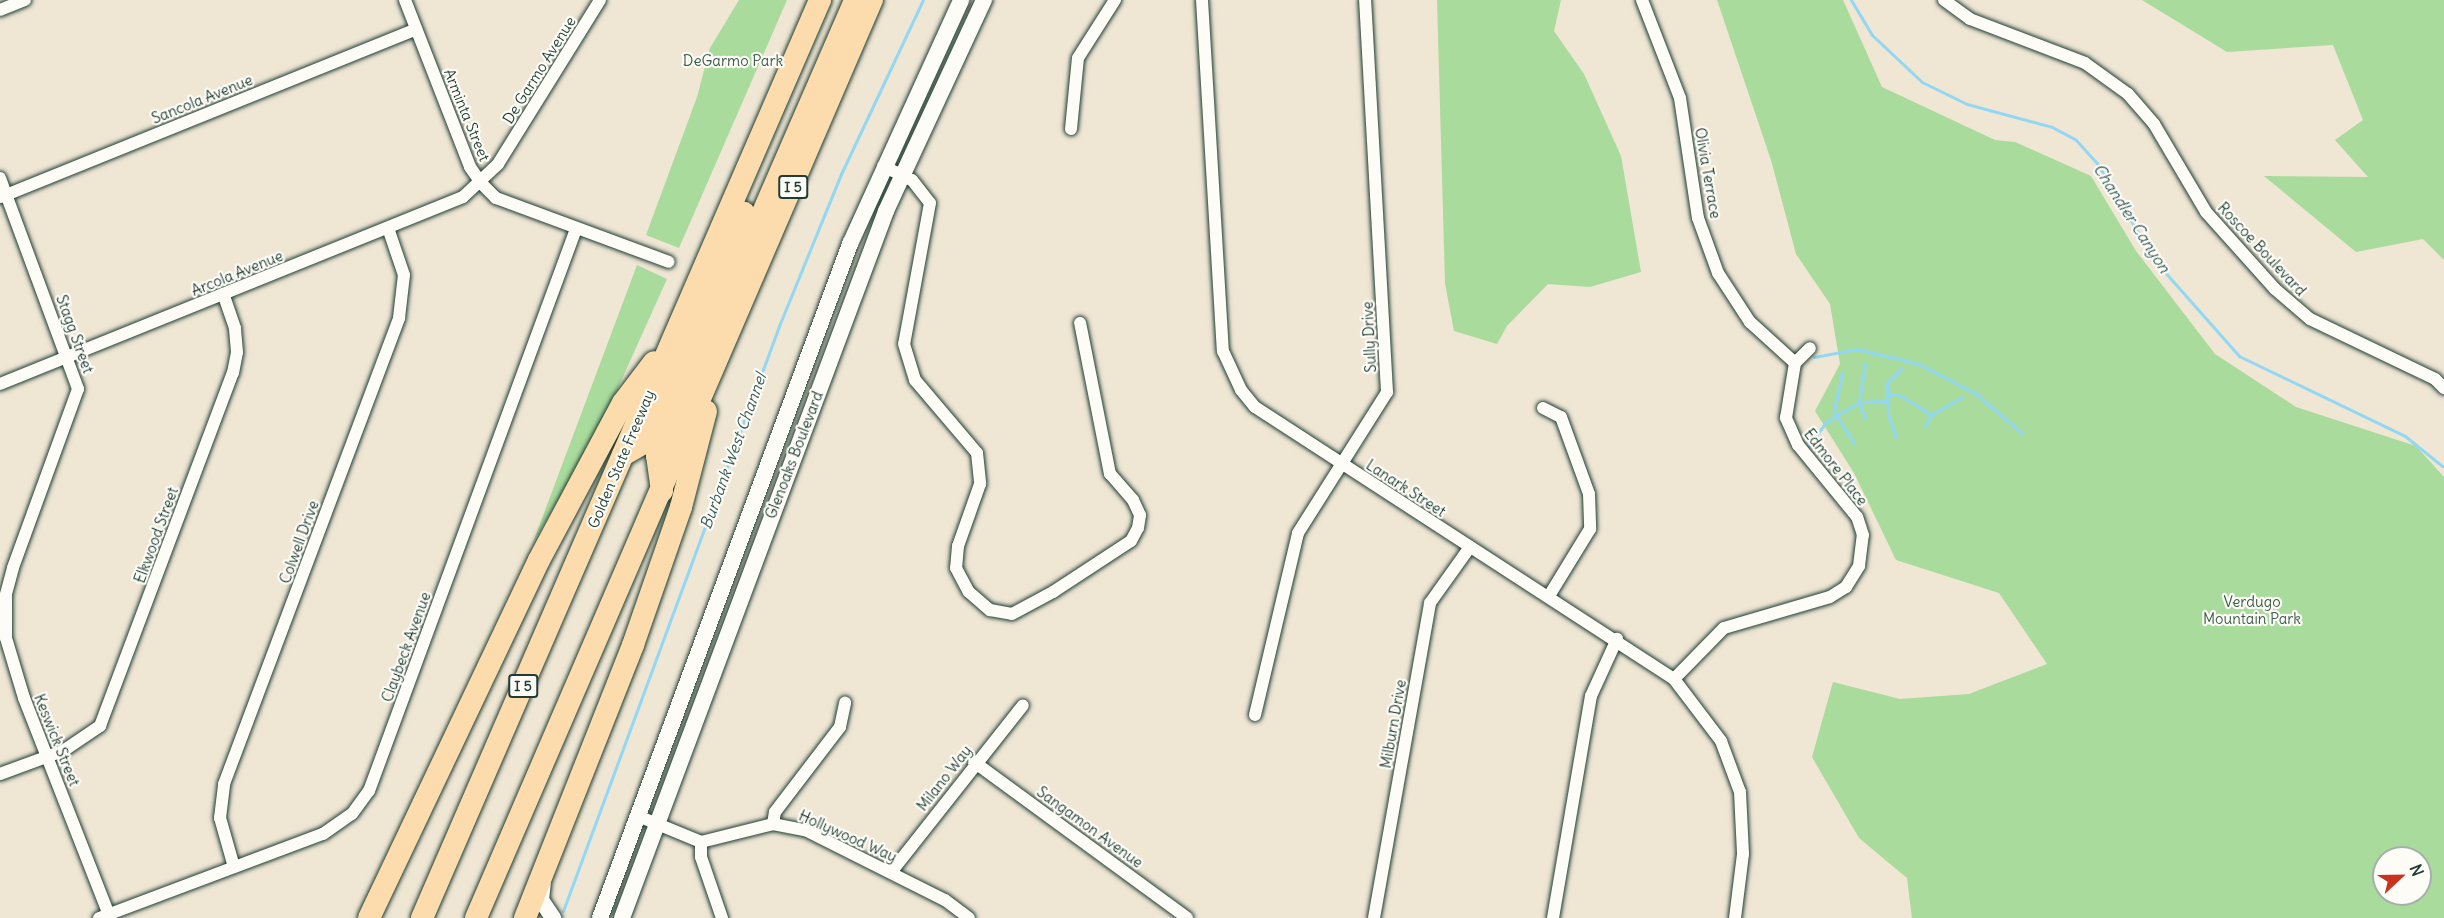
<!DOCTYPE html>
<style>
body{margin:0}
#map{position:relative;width:2444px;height:918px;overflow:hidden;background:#efe6d4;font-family:Delius,sans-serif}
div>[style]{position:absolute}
.green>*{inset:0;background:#a8db9c}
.stream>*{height:3px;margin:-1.5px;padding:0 1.5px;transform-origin:1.5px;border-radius:1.5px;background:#92d7f4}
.roads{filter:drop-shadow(0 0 2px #1f3d34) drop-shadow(0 0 2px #1f3d34)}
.street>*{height:12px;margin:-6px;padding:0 6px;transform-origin:6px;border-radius:6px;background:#fdfcf7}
.secondary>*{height:16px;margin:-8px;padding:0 8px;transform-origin:8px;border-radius:8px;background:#fdfcf7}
.highway>*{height:22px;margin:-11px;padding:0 11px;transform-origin:11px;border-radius:11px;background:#fcdcac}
span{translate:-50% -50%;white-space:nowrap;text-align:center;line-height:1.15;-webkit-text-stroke:4.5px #fdfcf7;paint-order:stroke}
.shield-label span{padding:2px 4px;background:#fdfcf7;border:2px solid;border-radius:4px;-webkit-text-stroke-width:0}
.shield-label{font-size:14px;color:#1f3d34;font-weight:700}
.park-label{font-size:15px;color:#3a5d49}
.street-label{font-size:15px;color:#1f3d34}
.water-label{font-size:16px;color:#365c5a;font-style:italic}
.north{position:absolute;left:2372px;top:846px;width:60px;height:60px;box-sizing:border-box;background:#fdfcf7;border:2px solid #a4b0a9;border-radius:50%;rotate:68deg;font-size:16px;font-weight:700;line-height:24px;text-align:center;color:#1f3d34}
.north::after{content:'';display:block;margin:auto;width:21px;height:27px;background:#c8321e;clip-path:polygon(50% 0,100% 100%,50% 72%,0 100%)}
</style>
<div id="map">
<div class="green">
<i style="clip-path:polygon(739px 0,787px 0,679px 248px,646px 235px,697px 97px,710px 48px)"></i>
<i style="clip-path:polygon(1437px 0,1561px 0,1554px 31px,1584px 74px,1621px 156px,1641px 272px,1590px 287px,1548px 284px,1507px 326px,1497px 344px,1454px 331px,1445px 283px)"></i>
<i style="clip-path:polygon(evenodd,1717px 0,1843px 0,1882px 87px,1995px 140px,2015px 142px,2091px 176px,2136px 251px,2215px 354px,2296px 407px,2416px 446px,2444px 477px,2444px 918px,1912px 918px,1907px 878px,1859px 838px,1812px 757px,1833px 682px,1900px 699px,1969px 694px,2047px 664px,1999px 593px,1896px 560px,1854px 473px,1815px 411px,1840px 364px,1830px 304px,1796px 254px,1771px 160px,1717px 0,2384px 858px,2420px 858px,2420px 894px,2384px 894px,2384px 858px)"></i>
<i style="clip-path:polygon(2142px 0,2444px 0,2444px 260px,2423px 239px,2356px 252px,2264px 176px,2368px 177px,2335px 140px,2363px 120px,2333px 45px,2227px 52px)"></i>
<i style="clip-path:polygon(637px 265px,667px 279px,603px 421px,532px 545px)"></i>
</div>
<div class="stream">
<i style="left:1851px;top:0;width:41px;rotate:59deg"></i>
<i style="left:1872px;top:35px;width:69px;rotate:43.2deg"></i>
<i style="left:1922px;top:82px;width:50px;rotate:26.1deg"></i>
<i style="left:1967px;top:104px;width:88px;rotate:15.1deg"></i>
<i style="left:2052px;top:127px;width:27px;rotate:28deg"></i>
<i style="left:2076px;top:140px;width:31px;rotate:48deg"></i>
<i style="left:2097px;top:163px;width:114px;rotate:59.4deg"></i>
<i style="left:2155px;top:261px;width:127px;rotate:48.5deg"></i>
<i style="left:2239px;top:356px;width:184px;rotate:25.7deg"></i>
<i style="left:2405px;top:436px;width:48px;rotate:39deg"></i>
<i style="left:1814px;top:357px;width:44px;rotate:-10.5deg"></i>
<i style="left:1857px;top:349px;width:64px;rotate:13.6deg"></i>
<i style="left:1919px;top:364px;width:63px;rotate:27.4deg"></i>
<i style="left:1975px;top:393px;width:63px;rotate:40.5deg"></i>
<i style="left:1842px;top:373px;width:40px;rotate:102deg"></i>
<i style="left:1834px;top:412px;width:37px;rotate:57deg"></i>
<i style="left:1887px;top:395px;width:11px;rotate:-5deg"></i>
<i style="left:1898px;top:394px;width:39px;rotate:32deg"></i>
<i style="left:1865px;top:418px;width:17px;rotate:-111deg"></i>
<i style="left:1859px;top:402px;width:39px;rotate:-81deg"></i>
<i style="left:1925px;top:426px;width:13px;rotate:-61deg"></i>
<i style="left:1931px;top:415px;width:36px;rotate:-30deg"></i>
<i style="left:1896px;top:437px;width:23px;rotate:-110deg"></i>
<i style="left:1888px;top:415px;width:32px;rotate:-92deg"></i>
<i style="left:1887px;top:383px;width:20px;rotate:-45deg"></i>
<i style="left:1807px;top:449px;width:33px;rotate:-55deg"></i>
<i style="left:1826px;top:422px;width:39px;rotate:-31deg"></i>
<i style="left:1859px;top:402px;width:28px;rotate:-2deg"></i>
<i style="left:563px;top:911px;width:624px;rotate:-69.73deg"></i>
<i style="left:779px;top:326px;width:164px;rotate:-67.8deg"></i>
<i style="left:841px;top:174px;width:192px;rotate:-64.8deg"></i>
</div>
<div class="roads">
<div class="street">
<i style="left:405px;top:0;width:179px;rotate:68.7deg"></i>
<i style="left:470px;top:167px;width:21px;rotate:55deg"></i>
<i style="left:482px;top:184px;width:20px;rotate:45deg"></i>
<i style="left:496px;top:198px;width:184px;rotate:20.3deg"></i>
<i style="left:1202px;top:0;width:352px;rotate:86.6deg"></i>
<i style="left:1223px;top:351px;width:43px;rotate:65.2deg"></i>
<i style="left:1241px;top:390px;width:22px;rotate:51deg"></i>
<i style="left:1255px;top:407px;width:500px;rotate:33deg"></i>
<i style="left:1674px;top:679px;width:78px;rotate:52.8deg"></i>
<i style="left:1721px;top:741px;width:54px;rotate:69.6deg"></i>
<i style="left:1740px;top:792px;width:62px;rotate:87.2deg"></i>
<i style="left:1743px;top:854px;width:64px;rotate:97.1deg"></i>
<i style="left:1642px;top:0;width:105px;rotate:68.8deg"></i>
<i style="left:1680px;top:98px;width:121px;rotate:81.5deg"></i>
<i style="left:1698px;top:218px;width:59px;rotate:70deg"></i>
<i style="left:1718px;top:273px;width:59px;rotate:56.9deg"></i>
<i style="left:1750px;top:322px;width:61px;rotate:42.3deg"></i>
<i style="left:1944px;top:0;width:32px;rotate:36deg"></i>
<i style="left:1970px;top:19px;width:123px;rotate:20.9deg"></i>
<i style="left:2085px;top:63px;width:53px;rotate:35.8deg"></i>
<i style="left:2128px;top:94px;width:40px;rotate:49deg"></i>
<i style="left:2154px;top:124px;width:102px;rotate:59.4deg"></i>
<i style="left:2206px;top:212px;width:103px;rotate:48.1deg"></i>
<i style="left:2275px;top:289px;width:46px;rotate:40.6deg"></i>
<i style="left:2310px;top:319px;width:139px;rotate:25.6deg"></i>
<i style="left:2435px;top:379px;width:13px;rotate:45deg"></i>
<i style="left:0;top:10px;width:27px;rotate:-22deg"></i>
<i style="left:1071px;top:129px;width:71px;rotate:-84.4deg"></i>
<i style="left:1078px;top:58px;width:69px;rotate:-57.5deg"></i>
<i style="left:883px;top:166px;width:32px;rotate:26deg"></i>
<i style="left:912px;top:180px;width:29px;rotate:52deg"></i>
<i style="left:930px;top:203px;width:143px;rotate:100.4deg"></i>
<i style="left:904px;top:344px;width:38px;rotate:73deg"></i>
<i style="left:915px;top:380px;width:96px;rotate:49.7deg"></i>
<i style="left:977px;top:453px;width:31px;rotate:84deg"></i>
<i style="left:980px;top:484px;width:66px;rotate:109.5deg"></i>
<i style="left:958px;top:546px;width:22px;rotate:95deg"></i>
<i style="left:956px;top:568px;width:27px;rotate:62deg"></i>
<i style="left:969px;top:592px;width:28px;rotate:41deg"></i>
<i style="left:990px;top:610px;width:22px;rotate:10deg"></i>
<i style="left:1012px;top:614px;width:47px;rotate:-28.2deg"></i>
<i style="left:1053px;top:592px;width:93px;rotate:-33.2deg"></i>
<i style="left:1131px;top:541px;width:15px;rotate:-62deg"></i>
<i style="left:1138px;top:528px;width:13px;rotate:-81deg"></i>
<i style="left:1140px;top:515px;width:17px;rotate:-115deg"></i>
<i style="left:1133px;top:500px;width:35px;rotate:-131deg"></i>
<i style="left:1110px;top:474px;width:154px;rotate:-101.2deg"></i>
<i style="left:0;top:178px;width:225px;rotate:69.7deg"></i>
<i style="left:78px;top:389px;width:190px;rotate:110deg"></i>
<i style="left:13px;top:568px;width:28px;rotate:105deg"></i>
<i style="left:6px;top:595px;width:43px;rotate:90deg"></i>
<i style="left:6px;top:638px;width:63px;rotate:73.3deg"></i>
<i style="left:24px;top:698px;width:236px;rotate:68.6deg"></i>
<i style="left:1px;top:197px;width:448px;rotate:-22deg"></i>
<i style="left:0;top:384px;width:499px;rotate:-22deg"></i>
<i style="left:463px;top:197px;width:48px;rotate:-43.3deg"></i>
<i style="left:498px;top:164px;width:193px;rotate:-58.1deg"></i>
<i style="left:1543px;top:408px;width:20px;rotate:27deg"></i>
<i style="left:1561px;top:417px;width:82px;rotate:70deg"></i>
<i style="left:1589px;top:494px;width:35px;rotate:88deg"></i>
<i style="left:1590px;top:529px;width:79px;rotate:121.5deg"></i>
<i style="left:1674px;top:679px;width:71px;rotate:-45.6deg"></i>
<i style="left:1724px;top:628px;width:110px;rotate:-16.3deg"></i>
<i style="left:1830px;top:597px;width:19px;rotate:-32deg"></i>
<i style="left:1846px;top:587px;width:25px;rotate:-58deg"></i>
<i style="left:1859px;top:566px;width:31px;rotate:-83deg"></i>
<i style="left:1863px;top:535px;width:19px;rotate:-108deg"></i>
<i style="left:1857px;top:517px;width:93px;rotate:-129.3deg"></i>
<i style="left:1798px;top:445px;width:30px;rotate:-114deg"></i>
<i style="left:1786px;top:418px;width:56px;rotate:-80.7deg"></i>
<i style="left:1795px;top:363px;width:21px;rotate:-45deg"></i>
<i style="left:1255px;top:715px;width:187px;rotate:-76.7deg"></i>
<i style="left:1298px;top:533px;width:167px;rotate:-57.7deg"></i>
<i style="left:1387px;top:392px;width:393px;rotate:-93.2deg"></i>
<i style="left:974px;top:762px;width:264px;rotate:36.2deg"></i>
<i style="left:0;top:774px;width:67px;rotate:-20.1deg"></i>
<i style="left:63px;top:751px;width:45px;rotate:-34deg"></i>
<i style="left:100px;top:726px;width:377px;rotate:-69.4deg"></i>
<i style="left:233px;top:373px;width:21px;rotate:-79deg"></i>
<i style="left:237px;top:352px;width:24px;rotate:-95deg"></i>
<i style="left:235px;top:328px;width:36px;rotate:-109deg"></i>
<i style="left:638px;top:816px;width:68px;rotate:22.4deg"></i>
<i style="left:701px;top:842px;width:74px;rotate:-14deg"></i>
<i style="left:773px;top:824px;width:33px;rotate:11deg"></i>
<i style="left:805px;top:830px;width:157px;rotate:26.6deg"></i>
<i style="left:945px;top:900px;width:30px;rotate:37deg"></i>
<i style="left:773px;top:824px;width:12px;rotate:-81deg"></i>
<i style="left:775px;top:812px;width:107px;rotate:-52.6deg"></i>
<i style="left:840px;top:727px;width:25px;rotate:-78deg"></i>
<i style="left:701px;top:842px;width:15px;rotate:90deg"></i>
<i style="left:701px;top:857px;width:65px;rotate:71deg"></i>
<i style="left:234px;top:867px;width:51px;rotate:-105.9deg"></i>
<i style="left:220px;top:818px;width:34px;rotate:-83deg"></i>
<i style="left:224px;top:784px;width:498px;rotate:-69.4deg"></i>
<i style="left:399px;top:318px;width:43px;rotate:-83.4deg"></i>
<i style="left:404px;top:275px;width:50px;rotate:-108.8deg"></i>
<i style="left:892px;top:871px;width:211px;rotate:-51.7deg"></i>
<i style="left:99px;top:918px;width:239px;rotate:-20.6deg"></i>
<i style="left:323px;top:834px;width:35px;rotate:-35deg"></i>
<i style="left:352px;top:814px;width:29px;rotate:-54deg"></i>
<i style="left:369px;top:791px;width:599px;rotate:-69.78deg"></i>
<i style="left:1374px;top:918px;width:320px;rotate:-79.9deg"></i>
<i style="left:1430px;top:603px;width:69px;rotate:-54.5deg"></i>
<i style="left:1553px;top:918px;width:225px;rotate:-80.3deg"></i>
<i style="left:1591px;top:696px;width:63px;rotate:-65.5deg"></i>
</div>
<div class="secondary">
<i style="left:543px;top:881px;width:19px;rotate:96deg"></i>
<i style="left:541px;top:900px;width:22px;rotate:56deg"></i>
<i style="left:600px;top:918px;width:719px;rotate:-69.65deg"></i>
<i style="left:850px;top:244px;width:268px;rotate:-65.5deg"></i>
<i style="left:622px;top:918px;width:755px;rotate:-69.52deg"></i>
<i style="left:886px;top:211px;width:233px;rotate:-65.1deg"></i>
</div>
<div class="highway">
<i style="left:623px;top:455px;width:28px;rotate:-30deg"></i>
<i style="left:647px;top:441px;width:248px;rotate:-67deg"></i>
<i style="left:662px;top:491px;width:35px;rotate:-98deg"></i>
<i style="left:657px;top:456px;width:497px;rotate:-66.5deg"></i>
<i style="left:369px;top:918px;width:396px;rotate:-64.6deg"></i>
<i style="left:539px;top:560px;width:178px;rotate:-61.9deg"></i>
<i style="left:623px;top:403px;width:51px;rotate:-52.9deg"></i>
<i style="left:422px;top:918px;width:1001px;rotate:-66.56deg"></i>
<i style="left:476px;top:918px;width:1000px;rotate:-66.67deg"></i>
<i style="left:525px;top:918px;width:294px;rotate:-68.4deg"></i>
<i style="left:633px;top:645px;width:146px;rotate:-70.8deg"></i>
<i style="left:681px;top:507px;width:99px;rotate:-75.4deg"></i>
</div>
</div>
<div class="shield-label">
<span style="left:793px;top:187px">I 5</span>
<span style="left:523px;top:686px">I 5</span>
</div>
<div class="park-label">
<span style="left:733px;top:61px">DeGarmo Park</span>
<span style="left:2252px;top:610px">Verdugo<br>Mountain Park</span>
</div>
<div class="street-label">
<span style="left:539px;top:70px;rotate:-58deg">De Garmo Avenue</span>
<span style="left:202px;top:99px;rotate:-22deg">Sancola Avenue</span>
<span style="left:467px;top:115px;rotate:68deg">Arminta Street</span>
<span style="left:1708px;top:173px;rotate:80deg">Olivia Terrace</span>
<span style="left:2262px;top:249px;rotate:47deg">Roscoe Boulevard</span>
<span style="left:237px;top:273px;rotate:-22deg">Arcola Avenue</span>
<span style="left:75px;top:334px;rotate:70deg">Stagg Street</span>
<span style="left:1369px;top:337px;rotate:-93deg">Sully Drive</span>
<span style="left:794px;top:455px;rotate:-69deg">Glenoaks Boulevard</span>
<span style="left:621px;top:459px;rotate:-67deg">Golden State Freeway</span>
<span style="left:1836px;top:467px;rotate:52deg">Edmore Place</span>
<span style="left:1406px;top:488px;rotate:33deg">Lanark Street</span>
<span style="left:156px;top:535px;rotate:-70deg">Elkwood Street</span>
<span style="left:299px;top:542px;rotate:-70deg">Colwell Drive</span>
<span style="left:406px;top:647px;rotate:-70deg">Claybeck Avenue</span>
<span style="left:1393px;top:724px;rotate:-80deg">Milburn Drive</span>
<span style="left:57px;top:740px;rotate:68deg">Keswick Street</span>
<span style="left:944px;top:778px;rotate:-52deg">Milano Way</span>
<span style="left:1090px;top:827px;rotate:36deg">Sangamon Avenue</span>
<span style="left:848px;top:836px;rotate:24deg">Hollywood Way</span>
</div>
<div class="water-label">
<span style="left:2132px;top:218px;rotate:57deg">Chandler Canyon</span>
<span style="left:733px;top:451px;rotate:-70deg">Burbank West Channel</span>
</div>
<div class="north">N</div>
</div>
